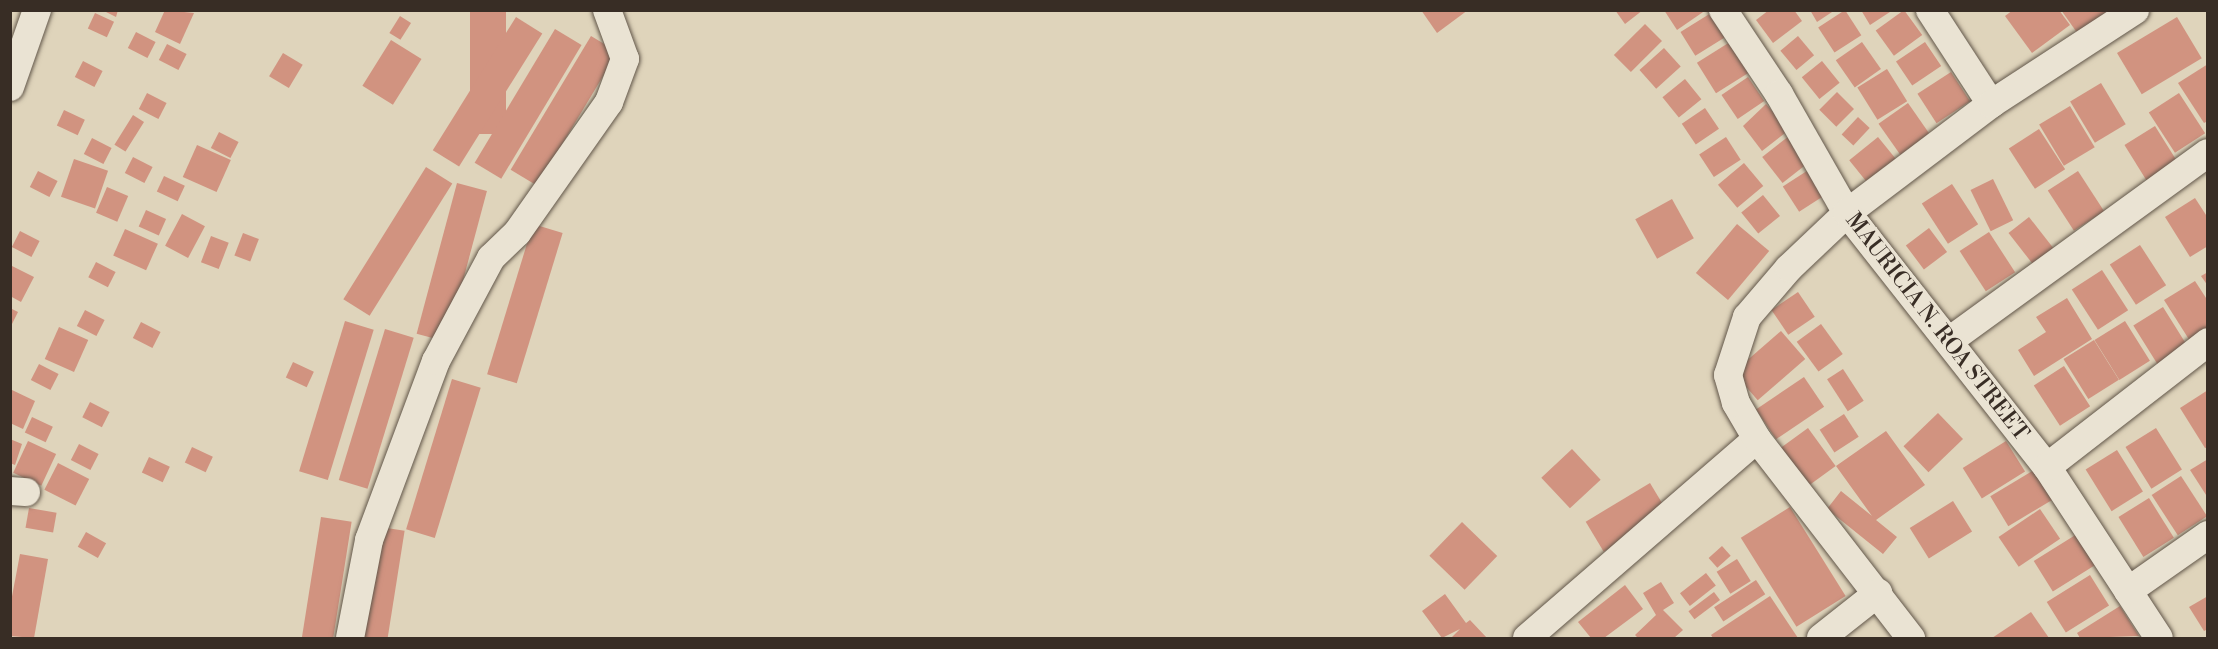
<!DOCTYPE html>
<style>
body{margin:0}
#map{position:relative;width:2218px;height:649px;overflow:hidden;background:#dfd4bb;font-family:"Libre Bodoni",serif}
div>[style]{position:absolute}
.building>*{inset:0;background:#d19380;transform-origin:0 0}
.roads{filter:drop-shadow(0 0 2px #62574a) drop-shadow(0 0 2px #62574a)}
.minor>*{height:28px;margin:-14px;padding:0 14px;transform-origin:14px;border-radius:14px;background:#eae3d3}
span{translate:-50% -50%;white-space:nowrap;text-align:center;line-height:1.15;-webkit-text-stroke:6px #eae3d3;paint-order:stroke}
.street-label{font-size:22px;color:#382d25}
.frame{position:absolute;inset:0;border:12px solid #382d25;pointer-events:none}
</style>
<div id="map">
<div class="building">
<i style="clip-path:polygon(102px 10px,118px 10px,116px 17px)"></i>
<i style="clip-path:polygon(165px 10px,194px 13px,180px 44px,155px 32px)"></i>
<i style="left:470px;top:10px;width:36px;height:124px"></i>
<i style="clip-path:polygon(1421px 10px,1468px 10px,1437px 33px)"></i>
<i style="clip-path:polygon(1615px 10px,1643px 10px,1625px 24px)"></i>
<i style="clip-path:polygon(1664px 10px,1706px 10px,1677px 30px)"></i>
<i style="clip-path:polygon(1769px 10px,1794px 10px,1802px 21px,1773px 43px,1756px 20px)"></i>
<i style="clip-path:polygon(1810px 10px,1835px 10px,1817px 22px)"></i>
<i style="left:1845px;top:10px;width:30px;height:32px;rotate:57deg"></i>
<i style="clip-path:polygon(1861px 10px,1893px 10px,1870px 25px)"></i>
<i style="left:1904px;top:10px;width:31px;height:35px;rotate:54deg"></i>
<i style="clip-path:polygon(2013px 10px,2059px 10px,2070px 25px,2032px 53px,2005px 16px)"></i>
<i style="clip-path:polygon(2061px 10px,2109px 10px,2078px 34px)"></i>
<i style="left:95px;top:13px;width:21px;height:17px;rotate:25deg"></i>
<i style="left:1711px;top:13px;width:28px;height:36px;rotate:58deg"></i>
<i style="left:400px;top:16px;width:13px;height:20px;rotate:32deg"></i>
<i style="left:516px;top:17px;width:31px;height:157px;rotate:32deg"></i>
<i style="left:2177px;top:17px;width:48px;height:70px;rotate:59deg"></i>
<i style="left:1645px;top:24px;width:24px;height:44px;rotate:45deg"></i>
<i style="left:555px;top:29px;width:31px;height:156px;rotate:31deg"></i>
<i style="left:136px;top:32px;width:22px;height:18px;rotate:27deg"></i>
<i style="left:591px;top:36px;width:31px;height:156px;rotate:31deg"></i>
<i style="left:1798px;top:36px;width:25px;height:23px;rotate:50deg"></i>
<i style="left:391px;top:40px;width:36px;height:54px;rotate:32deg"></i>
<i style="left:1730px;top:42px;width:36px;height:39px;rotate:58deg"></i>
<i style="left:1862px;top:42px;width:33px;height:32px;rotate:55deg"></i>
<i style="left:1925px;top:42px;width:29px;height:35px;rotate:56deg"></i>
<i style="left:167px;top:44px;width:22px;height:18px;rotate:27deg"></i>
<i style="left:1664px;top:48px;width:25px;height:33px;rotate:48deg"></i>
<i style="left:283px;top:53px;width:23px;height:27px;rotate:31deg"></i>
<i style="left:83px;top:61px;width:22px;height:18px;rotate:27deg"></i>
<i style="left:1822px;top:61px;width:28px;height:26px;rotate:51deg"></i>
<i style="clip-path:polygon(2208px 64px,2208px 121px,2204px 123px,2178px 83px)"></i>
<i style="left:1887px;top:69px;width:38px;height:35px;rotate:58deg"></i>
<i style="left:1951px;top:72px;width:35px;height:40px;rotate:57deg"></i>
<i style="left:1748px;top:77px;width:29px;height:32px;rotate:56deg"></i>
<i style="left:1685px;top:79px;width:26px;height:29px;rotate:51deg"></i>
<i style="left:2101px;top:83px;width:48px;height:36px;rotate:59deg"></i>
<i style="left:1837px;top:92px;width:24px;height:25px;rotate:45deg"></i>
<i style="left:147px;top:93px;width:22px;height:18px;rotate:27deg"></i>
<i style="left:2179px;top:93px;width:48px;height:36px;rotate:57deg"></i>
<i style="left:1908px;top:103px;width:38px;height:36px;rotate:55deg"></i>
<i style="clip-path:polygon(1766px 104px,1789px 130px,1762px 151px,1743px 126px)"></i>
<i style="left:2070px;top:106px;width:48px;height:36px;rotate:59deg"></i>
<i style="left:1705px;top:108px;width:25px;height:28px;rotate:56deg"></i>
<i style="left:64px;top:110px;width:23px;height:17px;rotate:25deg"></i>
<i style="left:133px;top:115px;width:13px;height:35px;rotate:32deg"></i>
<i style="left:1858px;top:117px;width:16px;height:24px;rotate:43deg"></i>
<i style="left:2155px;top:126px;width:49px;height:36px;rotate:58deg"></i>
<i style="left:2039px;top:129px;width:48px;height:36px;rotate:57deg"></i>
<i style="left:219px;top:132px;width:22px;height:18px;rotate:27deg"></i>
<i style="left:1789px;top:136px;width:33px;height:34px;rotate:52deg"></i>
<i style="left:1726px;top:137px;width:27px;height:32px;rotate:57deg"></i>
<i style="left:1878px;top:137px;width:32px;height:37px;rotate:51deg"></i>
<i style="left:92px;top:138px;width:22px;height:18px;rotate:27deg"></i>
<i style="left:197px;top:145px;width:37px;height:35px;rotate:24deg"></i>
<i style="left:133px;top:157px;width:22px;height:18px;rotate:27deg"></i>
<i style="left:74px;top:159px;width:36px;height:40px;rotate:19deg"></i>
<i style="left:1744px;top:163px;width:30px;height:34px;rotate:50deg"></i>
<i style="left:426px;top:167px;width:31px;height:156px;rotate:32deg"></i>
<i style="left:1813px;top:167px;width:30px;height:36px;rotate:57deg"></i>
<i style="left:38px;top:171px;width:22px;height:18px;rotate:27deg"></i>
<i style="left:2078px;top:171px;width:48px;height:36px;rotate:57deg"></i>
<i style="left:164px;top:176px;width:23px;height:17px;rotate:25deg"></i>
<i style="left:1993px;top:179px;width:46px;height:25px;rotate:64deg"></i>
<i style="left:457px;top:183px;width:31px;height:156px;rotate:15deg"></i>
<i style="left:1952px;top:184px;width:48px;height:36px;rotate:57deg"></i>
<i style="left:107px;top:187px;width:23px;height:28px;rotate:23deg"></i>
<i style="left:1763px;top:195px;width:27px;height:28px;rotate:51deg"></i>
<i style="clip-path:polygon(2195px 198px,2208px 218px,2208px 246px,2190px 257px,2165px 217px)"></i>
<i style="left:1672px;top:199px;width:45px;height:42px;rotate:61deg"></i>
<i style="left:146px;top:210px;width:22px;height:18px;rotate:24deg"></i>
<i style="left:182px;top:214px;width:26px;height:36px;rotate:28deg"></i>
<i style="left:2029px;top:217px;width:41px;height:26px;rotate:52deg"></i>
<i style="left:533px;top:224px;width:31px;height:157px;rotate:17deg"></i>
<i style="left:1737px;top:224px;width:42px;height:64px;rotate:40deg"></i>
<i style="left:1929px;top:228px;width:30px;height:29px;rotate:53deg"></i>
<i style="left:125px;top:229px;width:36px;height:29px;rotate:24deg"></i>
<i style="left:20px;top:231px;width:22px;height:18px;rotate:27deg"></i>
<i style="left:1989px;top:232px;width:48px;height:35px;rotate:57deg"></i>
<i style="left:243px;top:233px;width:17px;height:24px;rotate:21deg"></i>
<i style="left:211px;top:236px;width:19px;height:28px;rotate:21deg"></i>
<i style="left:2140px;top:245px;width:48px;height:36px;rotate:57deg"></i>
<i style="left:96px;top:262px;width:22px;height:17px;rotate:27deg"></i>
<i style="clip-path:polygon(10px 265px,34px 277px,21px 302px,10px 296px)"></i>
<i style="left:2102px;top:270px;width:48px;height:36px;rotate:57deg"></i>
<i style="clip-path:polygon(2208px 272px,2208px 286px,2201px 276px)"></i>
<i style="clip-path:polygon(2195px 281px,2208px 301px,2208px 330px,2190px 341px,2164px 300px)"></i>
<i style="left:1798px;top:292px;width:30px;height:32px;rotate:56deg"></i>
<i style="clip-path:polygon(2067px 298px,2092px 339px,2034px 376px,2018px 350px,2046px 332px,2036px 317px)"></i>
<i style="left:2163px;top:307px;width:49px;height:35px;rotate:58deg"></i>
<i style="clip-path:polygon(10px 308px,18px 312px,10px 328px)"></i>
<i style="left:85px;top:310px;width:22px;height:18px;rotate:27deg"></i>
<i style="left:345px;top:321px;width:30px;height:157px;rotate:17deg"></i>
<i style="left:2125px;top:321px;width:47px;height:36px;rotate:58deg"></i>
<i style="left:141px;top:322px;width:22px;height:18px;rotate:27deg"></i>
<i style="left:1821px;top:324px;width:37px;height:30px;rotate:54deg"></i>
<i style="left:59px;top:327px;width:32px;height:35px;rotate:24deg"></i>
<i style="left:385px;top:329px;width:30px;height:158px;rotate:17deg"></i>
<i style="left:1781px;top:331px;width:37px;height:63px;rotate:49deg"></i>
<i style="left:2094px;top:340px;width:47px;height:36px;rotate:58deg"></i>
<i style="left:293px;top:362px;width:23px;height:17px;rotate:25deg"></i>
<i style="left:39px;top:364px;width:22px;height:18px;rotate:27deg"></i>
<i style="left:2064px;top:366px;width:48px;height:36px;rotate:57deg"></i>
<i style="left:1843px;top:369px;width:38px;height:19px;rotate:57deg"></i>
<i style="left:1804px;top:377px;width:36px;height:58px;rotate:56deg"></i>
<i style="left:452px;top:379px;width:30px;height:157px;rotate:17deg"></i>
<i style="clip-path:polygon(12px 390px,35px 401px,23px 429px,10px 423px)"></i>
<i style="clip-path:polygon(2208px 390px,2208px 447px,2205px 448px,2180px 408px)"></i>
<i style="left:90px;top:402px;width:22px;height:17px;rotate:27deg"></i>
<i style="left:1938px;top:413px;width:36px;height:48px;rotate:46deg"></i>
<i style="left:1844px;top:414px;width:27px;height:29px;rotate:57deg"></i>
<i style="left:32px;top:417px;width:23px;height:17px;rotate:25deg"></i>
<i style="left:1808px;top:428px;width:47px;height:34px;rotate:54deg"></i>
<i style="left:2156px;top:428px;width:49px;height:36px;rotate:58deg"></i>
<i style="clip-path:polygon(1886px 431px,1925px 485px,1876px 520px,1897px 537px,1883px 554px,1827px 509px,1841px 491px,1872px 516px,1836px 466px)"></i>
<i style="clip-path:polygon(10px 439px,22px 444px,15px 465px,10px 463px)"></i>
<i style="left:28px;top:441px;width:31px;height:35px;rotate:25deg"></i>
<i style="left:2006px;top:441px;width:36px;height:51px;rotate:58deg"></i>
<i style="left:79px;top:444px;width:22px;height:18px;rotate:27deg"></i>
<i style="left:192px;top:447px;width:23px;height:17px;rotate:25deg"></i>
<i style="left:1572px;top:449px;width:42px;height:42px;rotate:47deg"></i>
<i style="left:2117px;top:450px;width:49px;height:37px;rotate:58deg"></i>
<i style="left:149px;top:457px;width:23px;height:17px;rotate:25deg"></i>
<i style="clip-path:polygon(2208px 459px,2208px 498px,2190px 470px)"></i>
<i style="left:58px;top:463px;width:35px;height:30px;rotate:27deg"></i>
<i style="left:2034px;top:470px;width:35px;height:51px;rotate:59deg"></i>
<i style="left:2181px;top:476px;width:48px;height:35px;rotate:57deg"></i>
<i style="left:1650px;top:483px;width:35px;height:75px;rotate:59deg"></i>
<i style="left:2149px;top:498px;width:47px;height:36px;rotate:58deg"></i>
<i style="left:1953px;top:501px;width:36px;height:51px;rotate:58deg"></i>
<i style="left:1790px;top:507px;width:105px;height:58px;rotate:58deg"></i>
<i style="left:29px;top:508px;width:28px;height:20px;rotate:10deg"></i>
<i style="left:2040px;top:509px;width:36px;height:50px;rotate:56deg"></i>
<i style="left:321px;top:517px;width:31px;height:123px;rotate:9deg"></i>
<i style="left:1462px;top:522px;width:49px;height:47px;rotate:44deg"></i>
<i style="left:374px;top:526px;width:31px;height:114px;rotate:9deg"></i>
<i style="left:86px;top:532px;width:23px;height:17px;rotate:29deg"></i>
<i style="left:2077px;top:534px;width:36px;height:51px;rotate:58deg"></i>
<i style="left:1722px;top:546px;width:13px;height:18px;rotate:48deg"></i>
<i style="clip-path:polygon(20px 554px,48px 559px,34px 638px,10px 636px,10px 607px)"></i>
<i style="left:1737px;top:559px;width:26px;height:24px;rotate:58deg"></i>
<i style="left:1706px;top:573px;width:16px;height:33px;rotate:52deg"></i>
<i style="left:2090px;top:575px;width:36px;height:51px;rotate:58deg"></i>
<i style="left:1756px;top:580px;width:17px;height:50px;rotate:57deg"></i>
<i style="clip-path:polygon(1661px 582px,1674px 603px,1663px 610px,1683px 630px,1674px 638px,1638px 638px,1635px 635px,1656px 615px,1643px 593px)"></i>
<i style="clip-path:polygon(1625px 585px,1643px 609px,1604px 638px,1591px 638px,1578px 622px)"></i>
<i style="left:1714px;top:592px;width:10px;height:32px;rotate:53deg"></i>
<i style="clip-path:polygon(1445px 594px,1466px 623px,1470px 620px,1487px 638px,1451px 638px,1460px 629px,1442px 638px,1422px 611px)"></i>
<i style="clip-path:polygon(1770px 596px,1798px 638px,1713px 638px,1711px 635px)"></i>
<i style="clip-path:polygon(2208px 596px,2208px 629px,2204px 631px,2189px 607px)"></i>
<i style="clip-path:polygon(2120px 606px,2139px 636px,2080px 638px,2077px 633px)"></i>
<i style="clip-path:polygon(2031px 612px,2049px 638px,1992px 638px)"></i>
</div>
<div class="roads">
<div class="minor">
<i style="left:1723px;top:10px;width:101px;rotate:56.3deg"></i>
<i style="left:1779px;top:94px;width:137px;rotate:60.3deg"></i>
<i style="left:1847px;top:213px;width:323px;rotate:51.8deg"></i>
<i style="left:2047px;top:467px;width:204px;rotate:56.8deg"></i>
<i style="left:1930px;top:10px;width:112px;rotate:57deg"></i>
<i style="left:10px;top:87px;width:82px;rotate:-70.7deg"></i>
<i style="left:1949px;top:341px;width:320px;rotate:-36deg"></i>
<i style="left:1757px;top:439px;width:252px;rotate:52.3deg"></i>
<i style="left:2047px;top:467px;width:204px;rotate:-37.8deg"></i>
<i style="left:10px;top:491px;width:16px;rotate:4deg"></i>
<i style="left:2128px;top:591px;width:98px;rotate:-35deg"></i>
<i style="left:350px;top:638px;width:100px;rotate:-79deg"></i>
<i style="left:369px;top:540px;width:191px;rotate:-69.5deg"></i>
<i style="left:436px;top:361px;width:117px;rotate:-61.9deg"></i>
<i style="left:491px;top:258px;width:36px;rotate:-44deg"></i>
<i style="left:517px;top:233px;width:160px;rotate:-54.9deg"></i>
<i style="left:609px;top:102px;width:46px;rotate:-69.6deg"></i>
<i style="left:625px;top:59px;width:52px;rotate:-110.2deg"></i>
<i style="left:1527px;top:638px;width:304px;rotate:-40.9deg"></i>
<i style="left:1757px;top:439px;width:42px;rotate:-120.3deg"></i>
<i style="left:1736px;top:403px;width:29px;rotate:-106deg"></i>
<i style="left:1728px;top:375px;width:61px;rotate:-71.9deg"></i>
<i style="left:1747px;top:317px;width:65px;rotate:-49.4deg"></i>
<i style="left:1789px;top:268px;width:80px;rotate:-43.5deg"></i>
<i style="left:1847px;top:213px;width:181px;rotate:-37.1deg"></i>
<i style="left:1991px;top:104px;width:172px;rotate:-33.1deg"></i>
<i style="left:1821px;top:638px;width:73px;rotate:-38.3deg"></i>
</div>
</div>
<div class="street-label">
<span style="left:1937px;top:327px;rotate:52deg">MAURICIA N. ROA STREET</span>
</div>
<div class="frame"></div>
</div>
